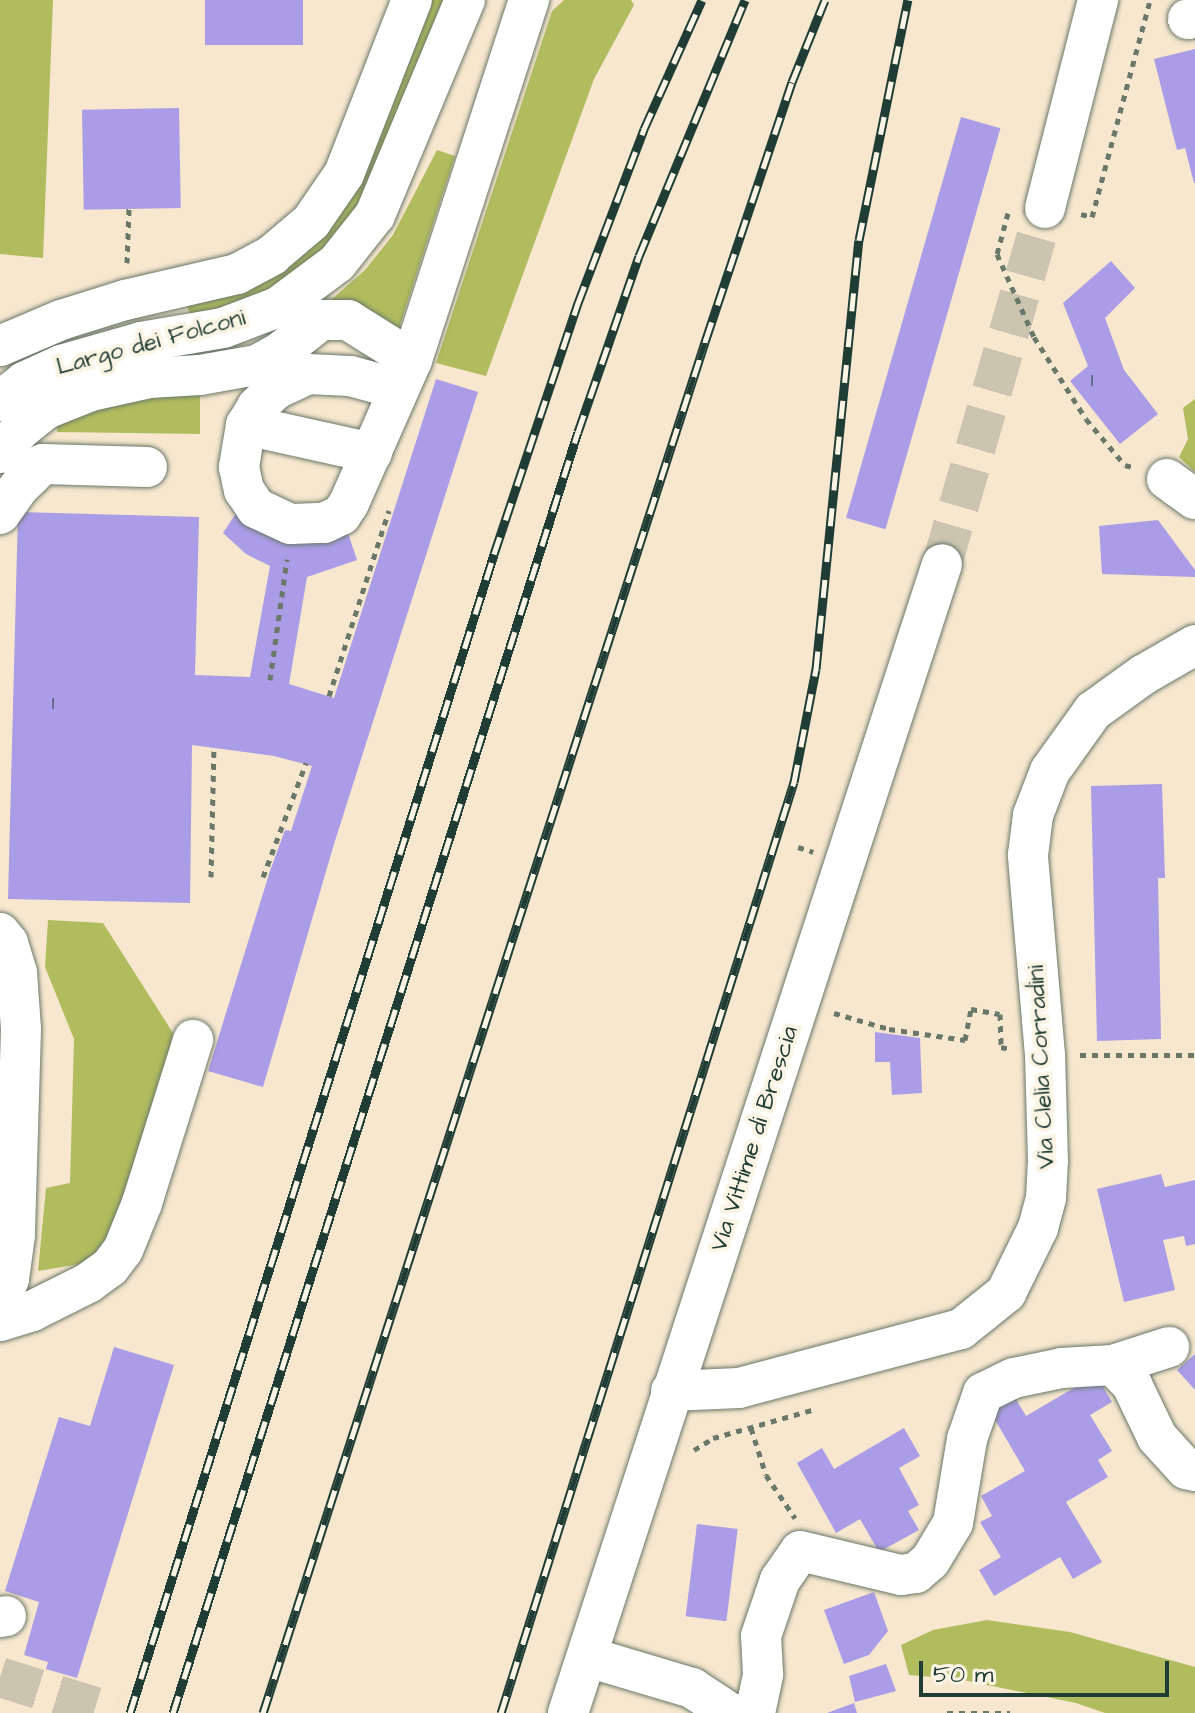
<!DOCTYPE html>
<style>
body{margin:0}
#map{position:relative;width:1195px;height:1713px;overflow:hidden;background:#f6e7ce;font-family:"Architects Daughter",sans-serif}
div>[style]{position:absolute}
.green>*{inset:0;background:#b0bc5e}
.building>*{inset:0;background:#aa9ce6;transform-origin:0 0}
.minor-tunnel>*{height:40px;margin-top:-20px;transform-origin:0;background:repeating-linear-gradient(90deg,#cbc5af 0 40px,transparent 0 60px)}
.path>*{height:5px;margin-top:-2.5px;transform-origin:0;background:repeating-linear-gradient(90deg,#6a786a 0 6px,transparent 0 12px)}
.roads{filter:drop-shadow(0 0 2px #6a786a) drop-shadow(0 0 2px #6a786a)}
.minor>*{height:40px;margin:-20px;padding:0 20px;transform-origin:20px;border-radius:20px;background:#fff}
.rail>*{height:9px;margin-top:-4.5px;transform-origin:0;background:repeating-linear-gradient(90deg,#fcf5e5 0 18px,#1f3d34 0 36px);box-sizing:border-box;border-block:2px solid #1f3d34}
span{translate:-50% -50%;white-space:nowrap;text-align:center;line-height:1.15;-webkit-text-stroke:8px #fcf5e5;paint-order:stroke}
.number-label{font-size:20px;color:#425560}
.number-label span{-webkit-text-stroke-width:0}
.street-label{font-size:24px;color:#1f3d34}
.scale{position:absolute;left:919px;top:1661px;width:250px;height:36px;box-sizing:border-box;border:4px solid #1f3d34;border-top:0;padding-left:10px;font-size:24px;line-height:28px;white-space:nowrap;color:#1f3d34;-webkit-text-stroke:6px #fcf5e5;paint-order:stroke}
</style>
<div id="map">
<div class="green">
<i style="clip-path:polygon(0 0,53px 0,43px 258px,0 254px)"></i>
<i style="clip-path:polygon(423px 0,449px 0,364px 211px,295px 282px,191px 319px,185px 298px,278px 263px)"></i>
<i style="clip-path:polygon(564px 0,631px 0,634px 5px,594px 79px,486px 376px,436px 363px,552px 11px)"></i>
<i style="clip-path:polygon(437px 150px,455px 156px,397px 334px,323px 307px,365px 270px,393px 235px)"></i>
<i style="clip-path:polygon(200px 384px,200px 434px,57px 432px,58px 413px)"></i>
<i style="clip-path:polygon(1195px 399px,1195px 472px,1179px 457px,1188px 439px,1183px 408px)"></i>
<i style="clip-path:polygon(48px 920px,103px 923px,173px 1033px,165px 1071px,107px 1242px,98px 1256px,80px 1264px,38px 1271px,46px 1188px,70px 1183px,74px 1039px,45px 967px)"></i>
<i style="clip-path:polygon(987px 1620px,1070px 1632px,1195px 1667px,1195px 1713px,1105px 1713px,1076px 1703px,958px 1679px,909px 1675px,901px 1645px,933px 1630px)"></i>
</div>
<div class="building">
<i style="left:205px;top:0;width:98px;height:45px"></i>
<i style="clip-path:polygon(1195px 49px,1195px 183px,1194px 183px,1185px 148px,1177px 150px,1154px 59px)"></i>
<i style="left:179px;top:108px;width:100px;height:97px;rotate:89deg"></i>
<i style="left:961px;top:117px;width:41px;height:417px;rotate:16deg"></i>
<i style="clip-path:polygon(1111px 261px,1135px 288px,1105px 318px,1124px 370px,1158px 414px,1120px 444px,1070px 381px,1088px 366px,1063px 303px)"></i>
<i style="clip-path:polygon(436px 379px,478px 392px,334px 844px,263px 1087px,208px 1071px,270px 871px,285px 830px,291px 831px,312px 766px,274px 756px,192px 745px,190px 903px,8px 899px,18px 512px,199px 517px,195px 675px,250px 677px,270px 566px,246px 554px,223px 533px,240px 507px,345px 524px,357px 560px,307px 577px,289px 684px,334px 698px)"></i>
<i style="clip-path:polygon(1158px 520px,1195px 570px,1195px 577px,1102px 574px,1099px 526px)"></i>
<i style="clip-path:polygon(1162px 784px,1165px 878px,1158px 878px,1161px 1039px,1097px 1041px,1091px 786px)"></i>
<i style="clip-path:polygon(875px 1032px,920px 1038px,922px 1093px,892px 1095px,890px 1062px,875px 1062px)"></i>
<i style="clip-path:polygon(1161px 1174px,1165px 1187px,1195px 1180px,1195px 1244px,1186px 1246px,1184px 1236px,1163px 1240px,1175px 1290px,1124px 1302px,1097px 1189px)"></i>
<i style="clip-path:polygon(114px 1347px,174px 1365px,77px 1678px,46px 1669px,48px 1662px,24px 1655px,39px 1602px,5px 1591px,59px 1417px,90px 1426px)"></i>
<i style="clip-path:polygon(1195px 1354px,1195px 1390px,1177px 1370px)"></i>
<i style="clip-path:polygon(1096px 1375px,1112px 1402px,1090px 1415px,1112px 1451px,1098px 1460px,1108px 1477px,1066px 1502px,1102px 1562px,1073px 1579px,1060px 1557px,994px 1596px,979px 1570px,1001px 1557px,980px 1522px,992px 1516px,981px 1496px,1025px 1471px,990px 1411px,1014px 1396px,1026px 1416px)"></i>
<i style="clip-path:polygon(904px 1428px,920px 1456px,899px 1468px,919px 1505px,908px 1511px,919px 1530px,879px 1552px,860px 1519px,836px 1533px,797px 1463px,822px 1448px,834px 1469px)"></i>
<i style="left:697px;top:1524px;width:41px;height:93px;rotate:7deg"></i>
<i style="clip-path:polygon(874px 1592px,888px 1631px,869px 1655px,844px 1664px,824px 1610px)"></i>
<i style="clip-path:polygon(886px 1664px,896px 1691px,855px 1702px,849px 1676px)"></i>
<i style="clip-path:polygon(854px 1703px,857px 1713px,827px 1713px)"></i>
</div>
<div class="minor-tunnel">
<i style="left:942px;top:564px;width:371px;rotate:-73.9deg"></i>
<i style="left:0;top:1677px;width:120px;rotate:17.5deg"></i>
</div>
<div class="path">
<i style="left:1008px;top:213px;width:42px;rotate:105deg"></i>
<i style="left:997px;top:254px;width:91px;rotate:66deg"></i>
<i style="left:1034px;top:337px;width:97px;rotate:57.6deg"></i>
<i style="left:1086px;top:419px;width:60px;rotate:49.7deg"></i>
<i style="left:1125px;top:465px;width:11px;rotate:15deg"></i>
<i style="left:1081px;top:214px;width:11px;rotate:15deg"></i>
<i style="left:1092px;top:217px;width:225px;rotate:-75deg"></i>
<i style="left:127px;top:263px;width:55px;rotate:-87.9deg"></i>
<i style="left:270px;top:680px;width:122px;rotate:-82deg"></i>
<i style="left:329px;top:696px;width:195px;rotate:-72.1deg"></i>
<i style="left:798px;top:847px;width:16px;rotate:18deg"></i>
<i style="left:211px;top:877px;width:129px;rotate:-88.7deg"></i>
<i style="left:263px;top:877px;width:122px;rotate:-69.3deg"></i>
<i style="left:834px;top:1013px;width:57px;rotate:16.2deg"></i>
<i style="left:889px;top:1029px;width:77px;rotate:8.2deg"></i>
<i style="left:965px;top:1040px;width:32px;rotate:-79deg"></i>
<i style="left:971px;top:1009px;width:29px;rotate:10deg"></i>
<i style="left:1000px;top:1014px;width:33px;rotate:88deg"></i>
<i style="left:1001px;top:1047px;width:9px;rotate:13deg"></i>
<i style="left:1080px;top:1055px;width:115px"></i>
<i style="left:751px;top:1428px;width:49px;rotate:72.3deg"></i>
<i style="left:766px;top:1475px;width:52px;rotate:56deg"></i>
<i style="left:694px;top:1450px;width:22px;rotate:-32deg"></i>
<i style="left:713px;top:1438px;width:103px;rotate:-15.8deg"></i>
<i style="left:947px;top:1713px;width:63px"></i>
</div>
<div class="roads">
<div class="minor">
<i style="left:1188px;top:19px;width:7px;rotate:-8deg"></i>
<i style="left:1045px;top:208px;width:215px;rotate:-75.7deg"></i>
<i style="left:0;top:346px;width:66px;rotate:-23.1deg"></i>
<i style="left:61px;top:320px;width:67px;rotate:-17.4deg"></i>
<i style="left:125px;top:300px;width:115px;rotate:-13.1deg"></i>
<i style="left:237px;top:274px;width:40px;rotate:-28deg"></i>
<i style="left:272px;top:255px;width:51px;rotate:-40.2deg"></i>
<i style="left:311px;top:222px;width:58px;rotate:-55.5deg"></i>
<i style="left:344px;top:174px;width:187px;rotate:-68.7deg"></i>
<i style="left:398px;top:389px;width:50px;rotate:-164.8deg"></i>
<i style="left:350px;top:376px;width:42px;rotate:-177.3deg"></i>
<i style="left:308px;top:374px;width:35px;rotate:155deg"></i>
<i style="left:276px;top:389px;width:26px;rotate:137deg"></i>
<i style="left:257px;top:407px;width:21px;rotate:121deg"></i>
<i style="left:246px;top:425px;width:43px;rotate:99.5deg"></i>
<i style="left:239px;top:467px;width:24px;rotate:78deg"></i>
<i style="left:244px;top:490px;width:22px;rotate:56deg"></i>
<i style="left:256px;top:508px;width:38px;rotate:25deg"></i>
<i style="left:291px;top:524px;width:33px;rotate:-2deg"></i>
<i style="left:324px;top:523px;width:19px;rotate:-25deg"></i>
<i style="left:341px;top:515px;width:14px;rotate:-56deg"></i>
<i style="left:349px;top:503px;width:156px;rotate:-66.2deg"></i>
<i style="left:412px;top:360px;width:379px;rotate:-72deg"></i>
<i style="left:0;top:401px;width:31px;rotate:-38deg"></i>
<i style="left:24px;top:382px;width:41px;rotate:-24.7deg"></i>
<i style="left:61px;top:365px;width:83px;rotate:-16deg"></i>
<i style="left:141px;top:342px;width:83px;rotate:-9.7deg"></i>
<i style="left:223px;top:328px;width:59px;rotate:-20.9deg"></i>
<i style="left:278px;top:307px;width:74px;rotate:-36.7deg"></i>
<i style="left:337px;top:263px;width:61px;rotate:-51.6deg"></i>
<i style="left:375px;top:215px;width:233px;rotate:-67.3deg"></i>
<i style="left:246px;top:425px;width:129px;rotate:12.5deg"></i>
<i style="left:0;top:453px;width:32px;rotate:-49deg"></i>
<i style="left:21px;top:429px;width:32px;rotate:-39deg"></i>
<i style="left:46px;top:409px;width:48px;rotate:-21.8deg"></i>
<i style="left:91px;top:391px;width:59px;rotate:-12.6deg"></i>
<i style="left:149px;top:378px;width:51px;rotate:-3.4deg"></i>
<i style="left:200px;top:375px;width:58px;rotate:-10deg"></i>
<i style="left:257px;top:365px;width:25px;rotate:-29deg"></i>
<i style="left:279px;top:353px;width:53px;rotate:-38.2deg"></i>
<i style="left:321px;top:320px;width:27px"></i>
<i style="left:348px;top:320px;width:75px;rotate:32deg"></i>
<i style="left:1167px;top:479px;width:34px;rotate:36deg"></i>
<i style="left:0;top:514px;width:33px;rotate:-55deg"></i>
<i style="left:19px;top:487px;width:33px;rotate:-44deg"></i>
<i style="left:43px;top:464px;width:104px;rotate:1.7deg"></i>
<i style="left:0;top:933px;width:13px;rotate:51deg"></i>
<i style="left:8px;top:943px;width:31px;rotate:73deg"></i>
<i style="left:17px;top:973px;width:56px;rotate:85.9deg"></i>
<i style="left:21px;top:1029px;width:206px;rotate:91.7deg"></i>
<i style="left:15px;top:1235px;width:44px;rotate:97.8deg"></i>
<i style="left:9px;top:1279px;width:26px;rotate:111deg"></i>
<i style="left:0;top:1321px;width:34px;rotate:-17deg"></i>
<i style="left:32px;top:1311px;width:63px;rotate:-26.6deg"></i>
<i style="left:88px;top:1283px;width:27px;rotate:-36deg"></i>
<i style="left:110px;top:1267px;width:21px;rotate:-53deg"></i>
<i style="left:123px;top:1250px;width:51px;rotate:-68deg"></i>
<i style="left:142px;top:1203px;width:171px;rotate:-72.6deg"></i>
<i style="left:1113px;top:1365px;width:59px;rotate:-17.8deg"></i>
<i style="left:671px;top:1391px;width:68px;rotate:-2.5deg"></i>
<i style="left:739px;top:1388px;width:230px;rotate:-14.9deg"></i>
<i style="left:961px;top:1329px;width:58px;rotate:-38.7deg"></i>
<i style="left:1006px;top:1293px;width:72px;rotate:-63.8deg"></i>
<i style="left:1038px;top:1228px;width:31px;rotate:-75deg"></i>
<i style="left:1046px;top:1198px;width:37px;rotate:-87deg"></i>
<i style="left:1048px;top:1161px;width:106px;rotate:-91.6deg"></i>
<i style="left:1045px;top:1055px;width:201px;rotate:-94.9deg"></i>
<i style="left:1028px;top:855px;width:40px;rotate:-82.9deg"></i>
<i style="left:1033px;top:815px;width:47px;rotate:-68.9deg"></i>
<i style="left:1050px;top:771px;width:74px;rotate:-54.4deg"></i>
<i style="left:1093px;top:711px;width:62px;rotate:-35.8deg"></i>
<i style="left:1143px;top:675px;width:60px;rotate:-30deg"></i>
<i style="left:0;top:1617px;width:6px;rotate:-9deg"></i>
<i style="left:588px;top:1657px;width:109px;rotate:16.6deg"></i>
<i style="left:692px;top:1688px;width:45px;rotate:33.3deg"></i>
<i style="left:568px;top:1713px;width:1208px;rotate:-71.97deg"></i>
<i style="left:755px;top:1713px;width:40px;rotate:-78deg"></i>
<i style="left:763px;top:1674px;width:38px;rotate:-93deg"></i>
<i style="left:761px;top:1636px;width:59px;rotate:-71.3deg"></i>
<i style="left:780px;top:1580px;width:35px;rotate:-55deg"></i>
<i style="left:800px;top:1551px;width:104px;rotate:13.4deg"></i>
<i style="left:901px;top:1575px;width:15px;rotate:-8deg"></i>
<i style="left:916px;top:1573px;width:18px;rotate:-41deg"></i>
<i style="left:930px;top:1561px;width:44px;rotate:-58.8deg"></i>
<i style="left:953px;top:1523px;width:85px;rotate:-80.5deg"></i>
<i style="left:967px;top:1439px;width:49px;rotate:-70.8deg"></i>
<i style="left:983px;top:1393px;width:34px;rotate:-26deg"></i>
<i style="left:1014px;top:1378px;width:49px;rotate:-11.8deg"></i>
<i style="left:1062px;top:1368px;width:51px;rotate:-3.4deg"></i>
<i style="left:1113px;top:1365px;width:28px;rotate:46deg"></i>
<i style="left:1132px;top:1385px;width:58px;rotate:64.3deg"></i>
<i style="left:1157px;top:1437px;width:43px;rotate:47.8deg"></i>
<i style="left:1186px;top:1469px;width:9px;rotate:13deg"></i>
</div>
</div>
<div class="rail">
<i style="left:130px;top:1713px;width:1215px;rotate:-72.56deg"></i>
<i style="left:494px;top:554px;width:265px;rotate:-71.5deg"></i>
<i style="left:578px;top:303px;width:186px;rotate:-69.2deg"></i>
<i style="left:644px;top:129px;width:141px;rotate:-65.8deg"></i>
<i style="left:173px;top:1713px;width:1343px;rotate:-72.46deg"></i>
<i style="left:578px;top:432px;width:186px;rotate:-70.9deg"></i>
<i style="left:639px;top:256px;width:277px;rotate:-67.5deg"></i>
<i style="left:263px;top:1713px;width:1444px;rotate:-72.13deg"></i>
<i style="left:706px;top:339px;width:271px;rotate:-71.5deg"></i>
<i style="left:792px;top:82px;width:88px;rotate:-68.1deg"></i>
<i style="left:501px;top:1713px;width:976px;rotate:-72.53deg"></i>
<i style="left:794px;top:782px;width:115px;rotate:-79deg"></i>
<i style="left:816px;top:669px;width:431px;rotate:-84.3deg"></i>
<i style="left:859px;top:240px;width:245px;rotate:-78.5deg"></i>
</div>
<div class="number-label">
<span style="left:1092px;top:380px">1</span>
<span style="left:53px;top:703px">1</span>
</div>
<div class="street-label">
<span style="left:151px;top:343px;rotate:-15deg">Largo dei Folconi</span>
<span style="left:1042px;top:1067px;rotate:-93deg">Via Clelia Corradini</span>
<span style="left:755px;top:1139px;rotate:-72deg">Via Vittime di Brescia</span>
</div>
<div class="scale">50 m</div>
</div>
